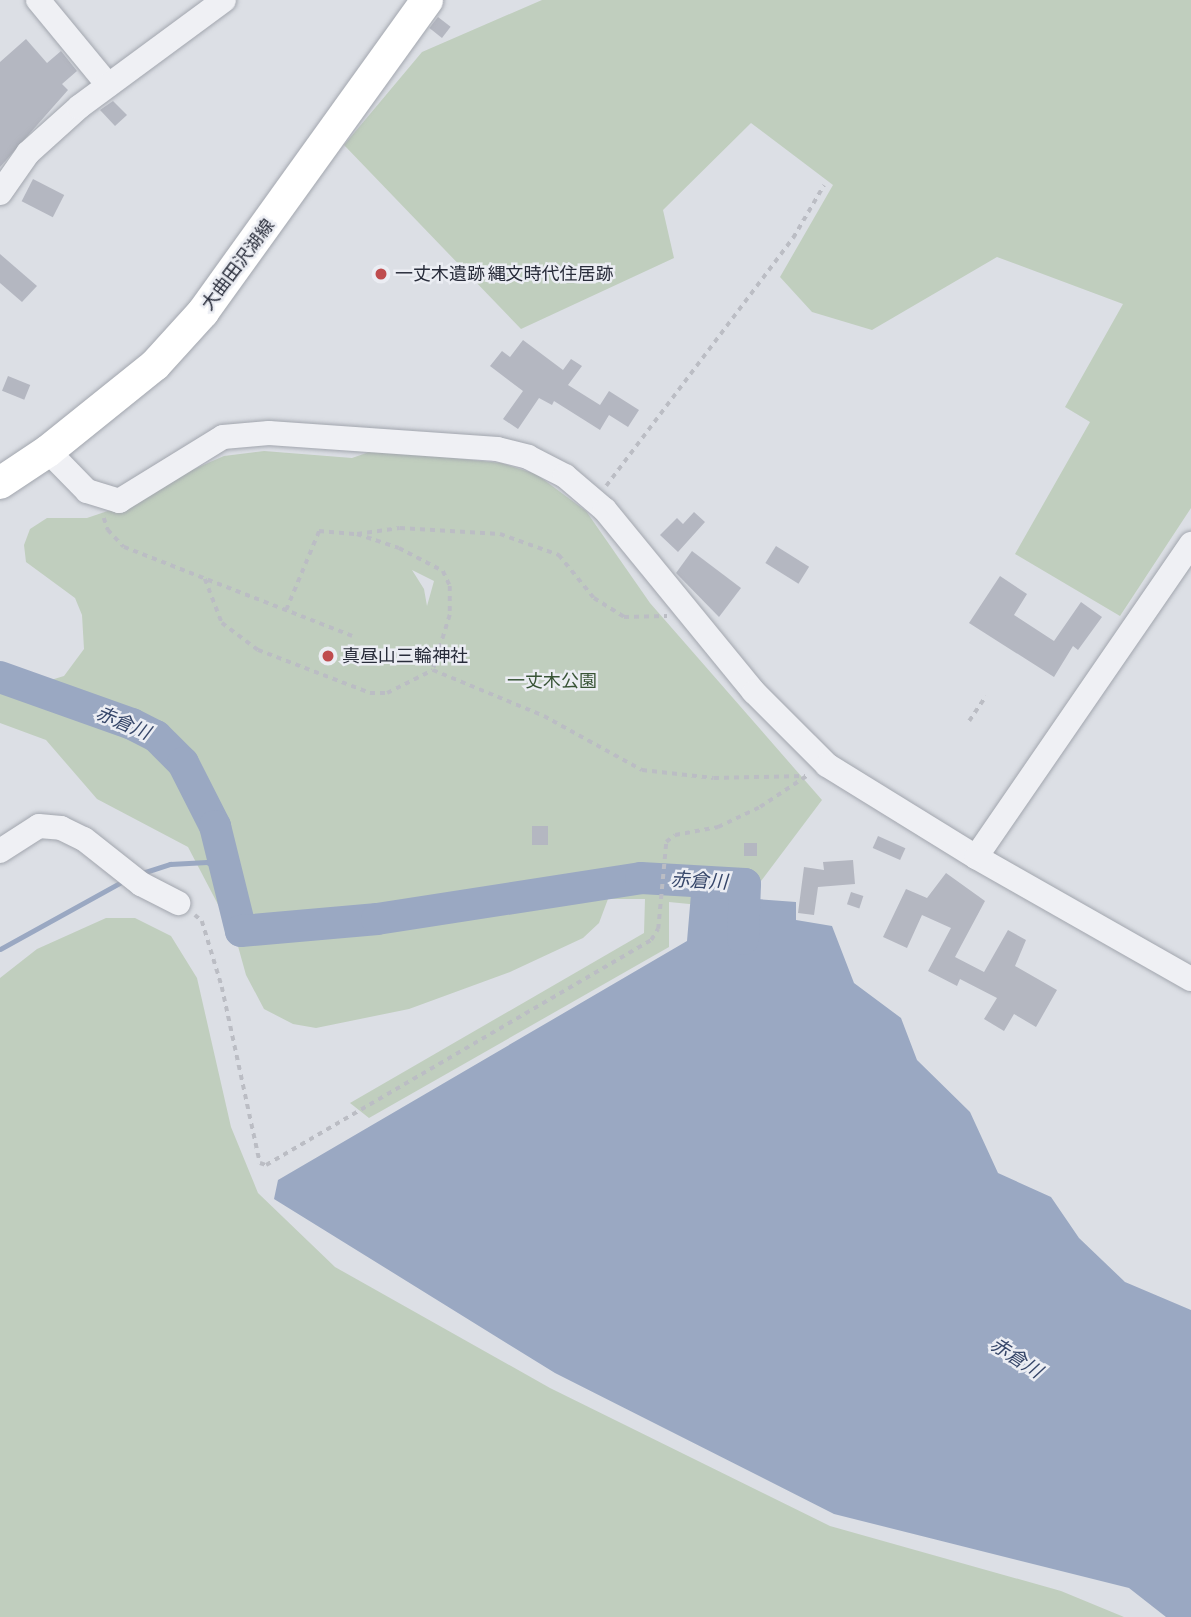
<!DOCTYPE html>
<meta charset="utf-8">
<style>
body{margin:0}
#map{position:relative;width:1191px;height:1617px;overflow:hidden;background:#dcdfe5;font-family:"Asap Condensed","Noto Sans JP",sans-serif}
div>[style]{position:absolute}
.green>*{inset:0;background:#c0cebe}
.water>*{inset:0;background:#9aa8c2}
.stream>*{height:5px;margin:-2.5px;padding:0 2.5px;transform-origin:2.5px;border-radius:2.5px;background:#9aa8c2}
.river>*{height:32px;margin:-16px;padding:0 16px;transform-origin:16px;border-radius:16px;background:#9aa8c2}
.building>*{inset:0;background:#b4b7c1;transform-origin:0 0}
.path>*{height:3.5px;margin-top:-1.75px;transform-origin:0;background:repeating-linear-gradient(90deg,#bbbdc4 0 5px,transparent 0 10px)}
.roads{filter:drop-shadow(0 0 2px #a2a6ae) drop-shadow(0 0 2px #a2a6ae)}
.minor>*{height:24px;margin:-12px;padding:0 12px;transform-origin:12px;border-radius:12px;background:#eff0f4}
.major>*{height:32px;margin:-16px;padding:0 16px;transform-origin:16px;border-radius:16px;background:#fff}
.dots>*{width:19px;height:19px;translate:-50% -50%;box-sizing:border-box;border:4px solid #ebedf3;border-radius:50%}
span{translate:-50% -50%;white-space:nowrap;text-align:center;line-height:1.15;-webkit-text-stroke:5px #ebedf3;paint-order:stroke}
.street-label{font-size:18px;color:#282c3a}
.poi-label{font-size:18px;color:#282c3a}
.left{translate:0 -50%;text-align:left}
.park-label{font-size:18px;color:#385436}
.water-label{font-size:19px;color:#364669;font-style:italic}
</style>
<div id="map">
<div class="green">
<i style="clip-path:polygon(542px 0,1191px 0,1191px 508px,1120px 616px,1015px 554px,1090px 422px,1065px 407px,1123px 304px,997px 257px,872px 330px,812px 312px,780px 277px,833px 185px,751px 123px,663px 210px,674px 258px,521px 329px,344px 145px,422px 52px)"></i>
<i style="clip-path:polygon(evenodd,375px 450px,501px 463px,536px 474px,586px 511px,650px 603px,822px 800px,740px 909px,669px 902px,669px 947px,369px 1118px,350px 1103px,644px 933px,645px 899px,608px 899px,599px 923px,583px 938px,510px 972px,409px 1009px,316px 1028px,293px 1024px,264px 1009px,246px 975px,236px 939px,188px 847px,97px 799px,46px 740px,0 723px,0 688px,18px 690px,64px 676px,84px 649px,82px 615px,75px 598px,26px 562px,24px 545px,30px 529px,47px 518px,87px 518px,143px 499px,185px 473px,224px 456px,264px 451px,352px 458px,375px 450px,412px 570px,434px 581px,427px 606px,424px 589px,412px 570px)"></i>
<i style="clip-path:polygon(106px 918px,135px 918px,171px 936px,197px 978px,231px 1127px,258px 1193px,335px 1267px,550px 1388px,830px 1526px,1061px 1591px,1124px 1617px,0 1617px,0 978px,37px 949px)"></i>
</div>
<div class="water">
<i style="clip-path:polygon(691px 894px,796px 902px,796px 920px,832px 926px,854px 983px,901px 1018px,917px 1060px,970px 1112px,998px 1173px,1051px 1197px,1079px 1238px,1125px 1282px,1191px 1310px,1191px 1617px,1166px 1617px,1129px 1588px,834px 1514px,555px 1373px,274px 1199px,278px 1180px,687px 941px)"></i>
</div>
<div class="stream">
<i style="left:139px;top:874px;width:33px;rotate:-18deg"></i>
<i style="left:170px;top:864px;width:37px;rotate:-3deg"></i>
<i style="left:207px;top:862px;width:25px;rotate:29deg"></i>
<i style="left:0;top:949px;width:143px;rotate:-28.9deg"></i>
</div>
<div class="river">
<i style="left:0;top:677px;width:140px;rotate:19.6deg"></i>
<i style="left:132px;top:724px;width:27px;rotate:27deg"></i>
<i style="left:156px;top:736px;width:38px;rotate:45deg"></i>
<i style="left:183px;top:763px;width:71px;rotate:63.1deg"></i>
<i style="left:215px;top:826px;width:108px;rotate:76.1deg"></i>
<i style="left:241px;top:931px;width:137px;rotate:-5deg"></i>
<i style="left:377px;top:919px;width:267px;rotate:-8.8deg"></i>
<i style="left:641px;top:878px;width:104px;rotate:3.3deg"></i>
<i style="left:745px;top:884px;width:55px;rotate:92.1deg"></i>
</div>
<div class="building">
<i style="left:438px;top:17px;width:16px;height:14px;rotate:38deg"></i>
<i style="clip-path:polygon(26px 39px,47px 63px,61px 51px,77px 71px,62px 84px,68px 90px,0 167px,0 62px)"></i>
<i style="clip-path:polygon(113px 101px,127px 115px,115px 126px,100px 110px)"></i>
<i style="left:33px;top:179px;width:35px;height:25px;rotate:27deg"></i>
<i style="clip-path:polygon(0 254px,37px 286px,22px 302px,0 283px)"></i>
<i style="clip-path:polygon(523px 340px,563px 370px,571px 359px,582px 366px,568px 385px,600px 405px,609px 391px,639px 410px,628px 427px,609px 415px,600px 430px,554px 401px,552px 405px,539px 398px,518px 429px,503px 419px,523px 391px,490px 366px,502px 351px,510px 357px)"></i>
<i style="left:8px;top:376px;width:24px;height:16px;rotate:22deg"></i>
<i style="clip-path:polygon(694px 512px,705px 522px,678px 552px,660px 535px,677px 518px,683px 524px)"></i>
<i style="left:776px;top:546px;width:39px;height:20px;rotate:32deg"></i>
<i style="clip-path:polygon(692px 551px,741px 588px,719px 617px,676px 573px)"></i>
<i style="clip-path:polygon(1000px 576px,1027px 594px,1014px 615px,1054px 641px,1081px 602px,1102px 617px,1078px 650px,1073px 646px,1054px 677px,969px 623px)"></i>
<i style="left:532px;top:826px;width:16px;height:19px"></i>
<i style="left:878px;top:836px;width:30px;height:13px;rotate:24deg"></i>
<i style="left:744px;top:843px;width:13px;height:13px"></i>
<i style="clip-path:polygon(853px 860px,855px 884px,818px 887px,814px 915px,798px 913px,804px 867px,824px 870px,823px 862px)"></i>
<i style="clip-path:polygon(946px 873px,985px 901px,955px 957px,984px 972px,1008px 930px,1026px 940px,1015px 966px,1057px 990px,1036px 1027px,1014px 1014px,1004px 1031px,984px 1019px,997px 998px,960px 979px,957px 986px,928px 971px,951px 928px,922px 915px,907px 948px,883px 937px,906px 889px,927px 898px)"></i>
<i style="left:851px;top:892px;width:13px;height:13px;rotate:18deg"></i>
</div>
<div class="path">
<i style="left:606px;top:486px;width:311px;rotate:-53deg"></i>
<i style="left:793px;top:238px;width:61px;rotate:-59.7deg"></i>
<i style="left:104px;top:518px;width:13px;rotate:72deg"></i>
<i style="left:108px;top:530px;width:23px;rotate:47deg"></i>
<i style="left:124px;top:547px;width:245px;rotate:21.3deg"></i>
<i style="left:357px;top:534px;width:43px;rotate:-7.9deg"></i>
<i style="left:400px;top:528px;width:100px;rotate:3.4deg"></i>
<i style="left:500px;top:534px;width:63px;rotate:19.6deg"></i>
<i style="left:559px;top:555px;width:55px;rotate:50.9deg"></i>
<i style="left:594px;top:598px;width:36px;rotate:32deg"></i>
<i style="left:624px;top:617px;width:43px;rotate:-1.3deg"></i>
<i style="left:205px;top:579px;width:47px;rotate:68.9deg"></i>
<i style="left:222px;top:623px;width:45px;rotate:36.9deg"></i>
<i style="left:258px;top:650px;width:120px;rotate:21deg"></i>
<i style="left:370px;top:693px;width:17px"></i>
<i style="left:387px;top:693px;width:51px;rotate:-26.6deg"></i>
<i style="left:433px;top:670px;width:120px;rotate:22.5deg"></i>
<i style="left:544px;top:716px;width:112px;rotate:28.9deg"></i>
<i style="left:642px;top:770px;width:72px;rotate:6.3deg"></i>
<i style="left:714px;top:778px;width:91px;rotate:-1.3deg"></i>
<i style="left:286px;top:610px;width:86px;rotate:-67.3deg"></i>
<i style="left:319px;top:531px;width:38px;rotate:5deg"></i>
<i style="left:357px;top:534px;width:44px;rotate:18.4deg"></i>
<i style="left:399px;top:548px;width:50px;rotate:27.6deg"></i>
<i style="left:443px;top:571px;width:17px;rotate:65deg"></i>
<i style="left:450px;top:586px;width:29px;rotate:90deg"></i>
<i style="left:450px;top:615px;width:58px;rotate:107.2deg"></i>
<i style="left:969px;top:721px;width:30px;rotate:-56deg"></i>
<i style="left:195px;top:915px;width:9px;rotate:41deg"></i>
<i style="left:202px;top:921px;width:69px;rotate:73.1deg"></i>
<i style="left:222px;top:987px;width:180px;rotate:77.8deg"></i>
<i style="left:260px;top:1163px;width:6px;rotate:18deg"></i>
<i style="left:266px;top:1165px;width:446px;rotate:-30.3deg"></i>
<i style="left:651px;top:940px;width:13px;rotate:-58deg"></i>
<i style="left:658px;top:929px;width:87px;rotate:-84.7deg"></i>
<i style="left:666px;top:842px;width:11px;rotate:-38deg"></i>
<i style="left:675px;top:835px;width:44px;rotate:-10.5deg"></i>
<i style="left:718px;top:827px;width:47px;rotate:-25.5deg"></i>
<i style="left:760px;top:807px;width:58px;rotate:-33.7deg"></i>
</div>
<div class="roads">
<div class="minor">
<i style="left:38px;top:0;width:110px;rotate:50.5deg"></i>
<i style="left:0;top:193px;width:49px;rotate:-55deg"></i>
<i style="left:28px;top:153px;width:69px;rotate:-42deg"></i>
<i style="left:79px;top:107px;width:180px;rotate:-36.4deg"></i>
<i style="left:48px;top:451px;width:56px;rotate:45.7deg"></i>
<i style="left:87px;top:491px;width:34px;rotate:17deg"></i>
<i style="left:119px;top:501px;width:122px;rotate:-31.6deg"></i>
<i style="left:223px;top:437px;width:46px;rotate:-5deg"></i>
<i style="left:269px;top:433px;width:229px;rotate:4deg"></i>
<i style="left:497px;top:449px;width:32px;rotate:14deg"></i>
<i style="left:528px;top:457px;width:42px;rotate:27.2deg"></i>
<i style="left:565px;top:476px;width:52px;rotate:40.4deg"></i>
<i style="left:605px;top:510px;width:235px;rotate:50.7deg"></i>
<i style="left:754px;top:692px;width:103px;rotate:45deg"></i>
<i style="left:827px;top:765px;width:175px;rotate:31.7deg"></i>
<i style="left:976px;top:857px;width:247px;rotate:29.6deg"></i>
<i style="left:0;top:851px;width:46px;rotate:-32.7deg"></i>
<i style="left:39px;top:826px;width:22px;rotate:5deg"></i>
<i style="left:61px;top:828px;width:25px;rotate:26deg"></i>
<i style="left:84px;top:839px;width:73px;rotate:38.3deg"></i>
<i style="left:141px;top:884px;width:42px;rotate:27.2deg"></i>
<i style="left:976px;top:857px;width:380px;rotate:-55.5deg"></i>
</div>
<div class="major">
<i style="left:0;top:483px;width:58px;rotate:-33.7deg"></i>
<i style="left:48px;top:451px;width:137px;rotate:-38.8deg"></i>
<i style="left:155px;top:365px;width:72px;rotate:-47.8deg"></i>
<i style="left:203px;top:312px;width:384px;rotate:-54.3deg"></i>
</div>
</div>
<div class="dots">
<i style="left:381px;top:274px;background:#bf4c4e"></i>
<i style="left:328px;top:656px;background:#bf4c4e"></i>
</div>
<div class="street-label">
<span style="left:238px;top:265px;rotate:-53deg">大曲田沢湖線</span>
</div>
<div class="poi-label">
<span class="left" style="left:395px;top:274px">一丈木遺跡 縄文時代住居跡</span>
<span class="left" style="left:342px;top:656px">真昼山三輪神社</span>
</div>
<div class="park-label">
<span style="left:552px;top:681px">一丈木公園</span>
</div>
<div class="water-label">
<span style="left:123px;top:723px;rotate:23deg">赤倉川</span>
<span style="left:699px;top:881px;rotate:3deg">赤倉川</span>
<span style="left:1016px;top:1358px;rotate:33deg">赤倉川</span>
</div>
</div>
